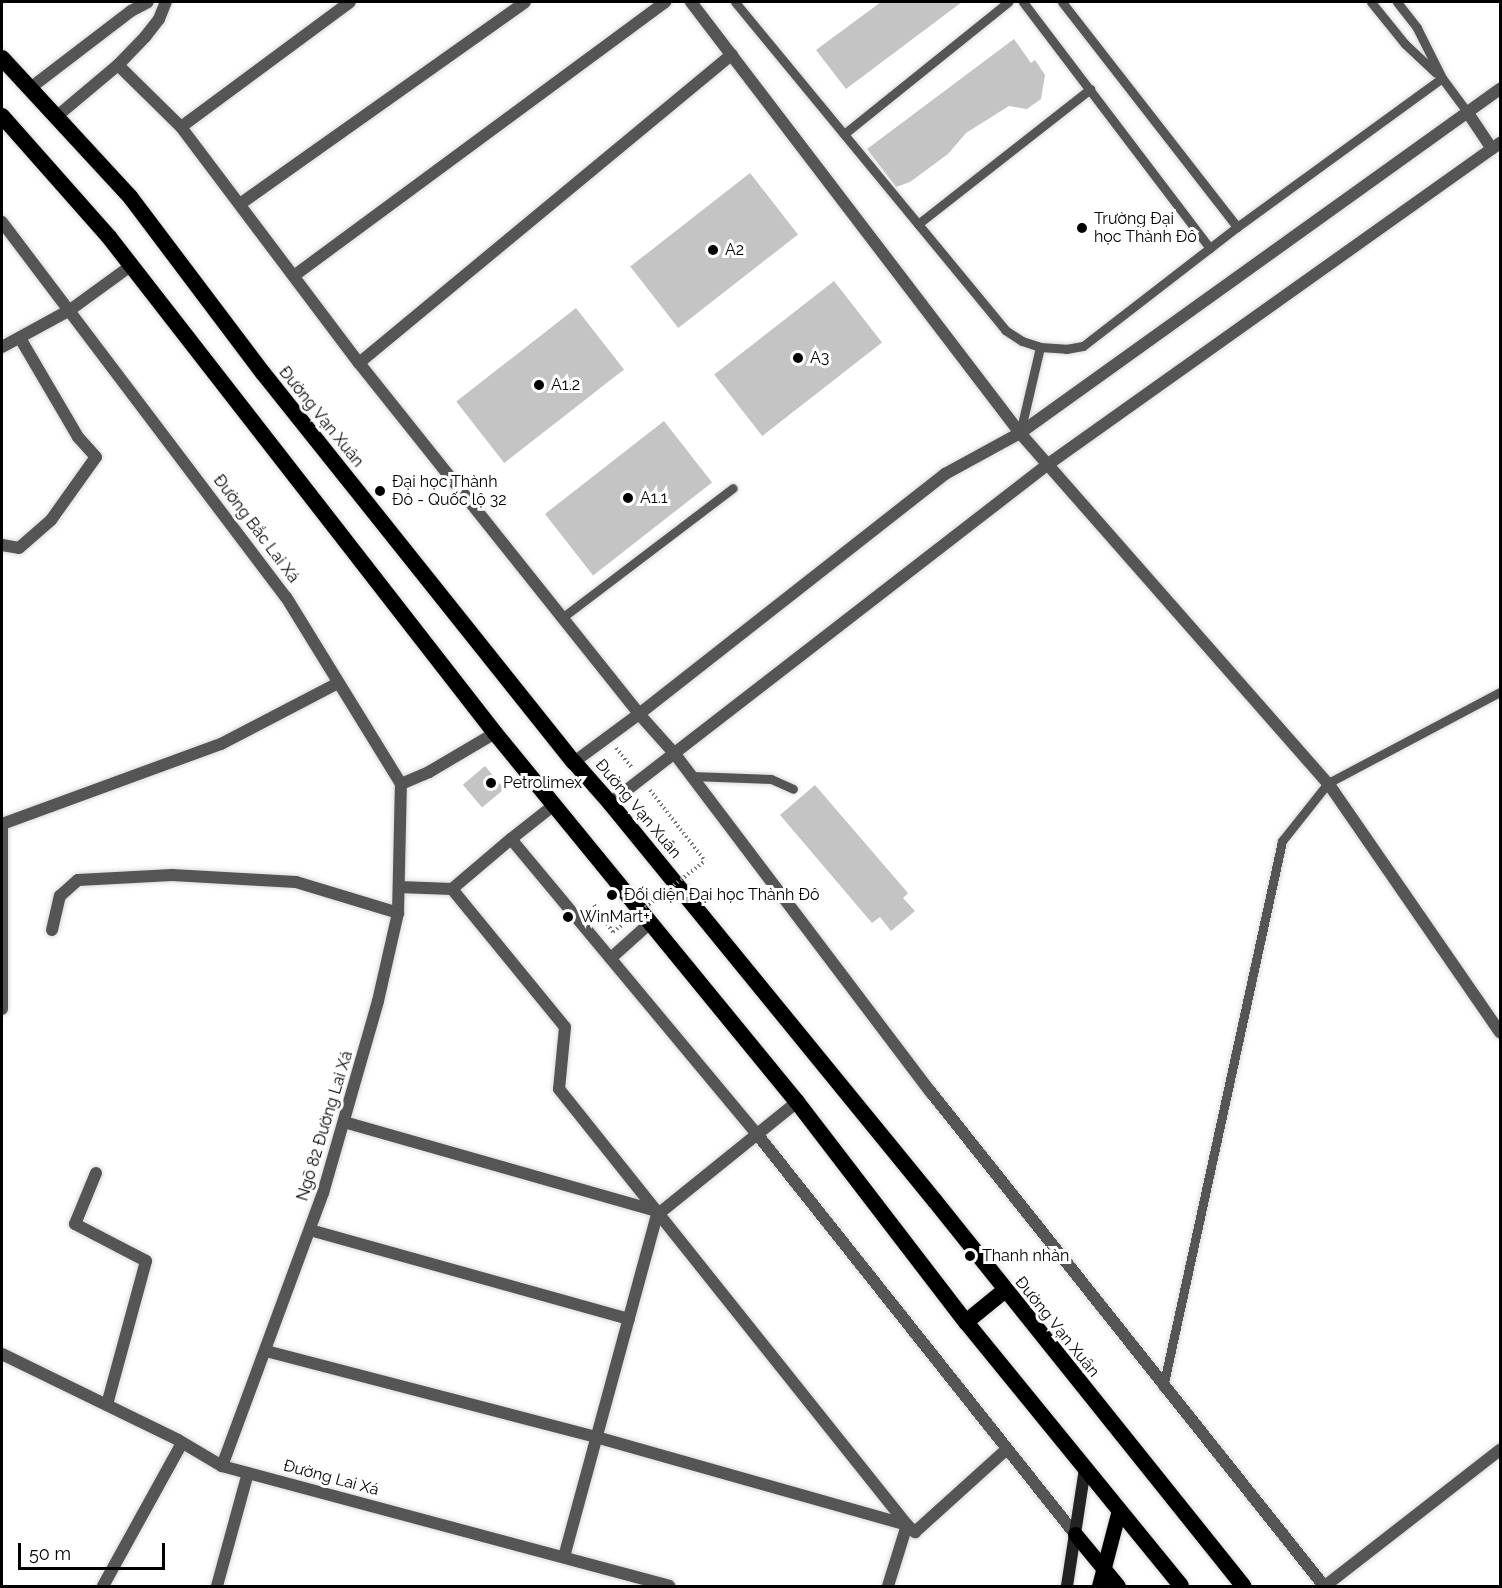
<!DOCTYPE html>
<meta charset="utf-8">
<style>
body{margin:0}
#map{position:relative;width:1502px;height:1588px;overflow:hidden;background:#fff;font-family:Raleway,sans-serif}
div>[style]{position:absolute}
.building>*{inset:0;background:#c4c4c4;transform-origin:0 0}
.path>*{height:4px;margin-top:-2px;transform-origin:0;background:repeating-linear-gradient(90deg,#777 0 1.5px,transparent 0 4.5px)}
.roads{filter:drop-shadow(0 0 2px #dbdbdb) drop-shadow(0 0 2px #dbdbdb)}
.service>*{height:9px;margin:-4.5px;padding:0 4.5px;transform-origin:4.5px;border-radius:4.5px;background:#555}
.minor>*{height:12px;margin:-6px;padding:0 6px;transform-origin:6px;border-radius:6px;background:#555}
.secondary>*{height:12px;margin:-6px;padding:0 6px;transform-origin:6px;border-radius:6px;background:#222}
.primary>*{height:15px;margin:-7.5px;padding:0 7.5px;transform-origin:7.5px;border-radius:7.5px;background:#000}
.trunk>*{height:16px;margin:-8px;padding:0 8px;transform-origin:8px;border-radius:8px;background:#000}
.path-bridge>*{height:4px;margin-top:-2px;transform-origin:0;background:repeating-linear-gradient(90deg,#777 0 1.5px,transparent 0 4.5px)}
.dots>*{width:16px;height:16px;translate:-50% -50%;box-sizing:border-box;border:3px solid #fff;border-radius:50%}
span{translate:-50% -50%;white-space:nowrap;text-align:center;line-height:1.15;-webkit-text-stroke:6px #fff;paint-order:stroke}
.poi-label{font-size:16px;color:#000}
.left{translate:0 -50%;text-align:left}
.street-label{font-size:16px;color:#000}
.frame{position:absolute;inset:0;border:3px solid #000;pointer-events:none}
.scale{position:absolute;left:18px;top:1543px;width:147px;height:27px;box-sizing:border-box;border:3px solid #000;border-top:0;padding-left:8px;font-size:18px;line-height:21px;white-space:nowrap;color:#000;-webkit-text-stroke:4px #fff;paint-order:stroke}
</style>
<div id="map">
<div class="building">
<i style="clip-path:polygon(881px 2px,962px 2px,846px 89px,816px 50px)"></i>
<i style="clip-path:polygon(1014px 39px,1031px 63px,1035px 60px,1045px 75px,1041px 99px,1027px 109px,1009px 106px,966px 133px,948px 154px,910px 182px,896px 187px,867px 149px)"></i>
<i style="left:750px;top:173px;width:78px;height:152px;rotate:52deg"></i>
<i style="left:834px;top:281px;width:78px;height:152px;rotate:52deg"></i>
<i style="left:576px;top:308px;width:78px;height:152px;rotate:52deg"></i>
<i style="left:664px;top:421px;width:78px;height:151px;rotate:52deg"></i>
<i style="left:485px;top:766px;width:30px;height:29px;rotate:50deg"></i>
<i style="clip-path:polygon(815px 785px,908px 893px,903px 898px,915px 911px,891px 931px,880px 917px,872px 923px,780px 815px)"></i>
</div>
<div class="path">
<i style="left:616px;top:748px;width:26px;rotate:51deg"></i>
<i style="left:650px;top:790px;width:90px;rotate:52.2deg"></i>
<i style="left:594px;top:905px;width:33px;rotate:55deg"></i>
</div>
<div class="roads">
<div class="service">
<i style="left:735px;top:2px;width:425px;rotate:50.5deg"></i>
<i style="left:1005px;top:330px;width:20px;rotate:33deg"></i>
<i style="left:1022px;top:341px;width:19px;rotate:18deg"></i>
<i style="left:1040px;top:347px;width:26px;rotate:4deg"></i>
<i style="left:1066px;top:349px;width:17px;rotate:-10deg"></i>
<i style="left:1083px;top:346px;width:195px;rotate:-37.7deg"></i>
<i style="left:1237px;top:227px;width:253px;rotate:-36deg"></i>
<i style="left:1023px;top:2px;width:309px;rotate:52.8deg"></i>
<i style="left:1062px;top:2px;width:285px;rotate:52.1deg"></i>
<i style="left:1371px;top:2px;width:54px;rotate:51deg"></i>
<i style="left:1405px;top:44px;width:42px;rotate:43.1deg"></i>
<i style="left:1397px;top:2px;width:33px;rotate:52deg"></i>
<i style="left:1417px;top:28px;width:56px;rotate:63.4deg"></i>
<i style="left:1442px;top:78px;width:44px;rotate:53.4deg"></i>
<i style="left:844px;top:134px;width:211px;rotate:-38.8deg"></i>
<i style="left:918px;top:224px;width:219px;rotate:-38.1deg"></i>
<i style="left:1020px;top:433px;width:88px;rotate:-76.9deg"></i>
<i style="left:563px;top:617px;width:213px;rotate:-37.2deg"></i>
<i style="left:692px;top:776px;width:79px;rotate:2.2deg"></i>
<i style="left:771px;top:779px;width:24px;rotate:24deg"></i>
<i style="left:1163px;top:1387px;width:559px;rotate:-77.7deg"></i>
<i style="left:1282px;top:841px;width:74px;rotate:-51.6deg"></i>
<i style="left:1328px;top:783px;width:195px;rotate:-27.9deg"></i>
</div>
<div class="minor">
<i style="left:691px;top:2px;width:542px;rotate:52.64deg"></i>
<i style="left:1020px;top:433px;width:466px;rotate:48.7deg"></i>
<i style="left:1328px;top:783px;width:303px;rotate:55.4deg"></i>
<i style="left:118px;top:65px;width:88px;rotate:44.5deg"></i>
<i style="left:181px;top:127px;width:296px;rotate:53deg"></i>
<i style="left:359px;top:363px;width:449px;rotate:51.4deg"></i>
<i style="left:639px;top:714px;width:52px;rotate:48.1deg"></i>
<i style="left:674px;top:753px;width:424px;rotate:52.9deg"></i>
<i style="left:930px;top:1091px;width:633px;rotate:51.48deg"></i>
<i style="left:29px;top:89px;width:128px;rotate:-37.4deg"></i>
<i style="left:131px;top:11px;width:19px;rotate:-28deg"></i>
<i style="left:1468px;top:113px;width:43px;rotate:56.3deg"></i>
<i style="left:56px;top:117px;width:81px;rotate:-40deg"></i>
<i style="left:118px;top:65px;width:39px;rotate:-46deg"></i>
<i style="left:145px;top:37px;width:23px;rotate:-52deg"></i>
<i style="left:159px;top:19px;width:18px;rotate:-68deg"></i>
<i style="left:181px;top:127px;width:210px;rotate:-36.5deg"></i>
<i style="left:240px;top:204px;width:349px;rotate:-35.3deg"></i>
<i style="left:2px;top:222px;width:470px;rotate:52.9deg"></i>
<i style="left:286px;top:597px;width:220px;rotate:58.4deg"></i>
<i style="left:295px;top:275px;width:460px;rotate:-36.4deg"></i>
<i style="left:2px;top:347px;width:77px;rotate:-28.6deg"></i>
<i style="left:70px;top:310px;width:77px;rotate:-36deg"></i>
<i style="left:359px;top:363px;width:484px;rotate:-39.6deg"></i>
<i style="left:2px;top:545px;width:17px;rotate:10deg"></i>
<i style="left:19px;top:548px;width:43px;rotate:-41.2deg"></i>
<i style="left:51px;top:520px;width:77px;rotate:-54.5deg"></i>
<i style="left:96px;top:457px;width:27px;rotate:-132deg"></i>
<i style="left:78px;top:437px;width:115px;rotate:-120.4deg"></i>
<i style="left:574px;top:762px;width:81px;rotate:-36.4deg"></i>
<i style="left:639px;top:714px;width:389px;rotate:-38.1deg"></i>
<i style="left:945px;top:474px;width:85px;rotate:-28.7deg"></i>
<i style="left:1020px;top:433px;width:591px;rotate:-35.63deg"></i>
<i style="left:401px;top:784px;width:30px;rotate:-23deg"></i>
<i style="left:429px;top:772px;width:77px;rotate:-30.6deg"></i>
<i style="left:610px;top:803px;width:552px;rotate:-37.72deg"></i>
<i style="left:1047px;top:465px;width:556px;rotate:-35.41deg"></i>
<i style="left:2px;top:823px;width:186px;rotate:90deg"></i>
<i style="left:2px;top:824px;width:233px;rotate:-20.1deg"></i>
<i style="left:221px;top:744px;width:132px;rotate:-27.5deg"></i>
<i style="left:511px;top:839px;width:55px;rotate:-38.3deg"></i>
<i style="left:399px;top:887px;width:53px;rotate:2.2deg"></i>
<i style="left:452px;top:889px;width:178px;rotate:50.7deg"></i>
<i style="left:565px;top:1027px;width:62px;rotate:95.5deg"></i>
<i style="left:559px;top:1089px;width:558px;rotate:51.4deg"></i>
<i style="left:907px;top:1525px;width:11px;rotate:41deg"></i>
<i style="left:915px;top:1532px;width:124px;rotate:-42.1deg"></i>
<i style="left:452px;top:889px;width:77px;rotate:-40.3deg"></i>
<i style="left:511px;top:839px;width:384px;rotate:50.2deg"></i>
<i style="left:757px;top:1134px;width:511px;rotate:51.52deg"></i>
<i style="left:52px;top:930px;width:35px;rotate:-77deg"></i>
<i style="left:60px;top:896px;width:24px;rotate:-42deg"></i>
<i style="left:78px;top:880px;width:94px;rotate:-3deg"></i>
<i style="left:172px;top:875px;width:124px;rotate:3.2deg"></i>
<i style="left:296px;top:882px;width:107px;rotate:16.9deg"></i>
<i style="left:611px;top:958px;width:52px;rotate:-41.9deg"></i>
<i style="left:344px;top:1122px;width:325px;rotate:15.9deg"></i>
<i style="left:96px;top:1173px;width:55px;rotate:112.4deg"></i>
<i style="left:75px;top:1224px;width:80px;rotate:27.5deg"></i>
<i style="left:146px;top:1261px;width:149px;rotate:105.2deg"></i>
<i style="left:310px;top:1230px;width:331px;rotate:15.6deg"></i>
<i style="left:266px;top:1351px;width:341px;rotate:14.6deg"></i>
<i style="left:596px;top:1437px;width:323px;rotate:15.8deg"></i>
<i style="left:907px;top:1525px;width:64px;rotate:107.3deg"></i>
<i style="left:2px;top:1354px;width:196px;rotate:26deg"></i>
<i style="left:178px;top:1440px;width:51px;rotate:30.6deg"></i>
<i style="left:222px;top:1466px;width:463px;rotate:15deg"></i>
<i style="left:222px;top:1466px;width:291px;rotate:-69.7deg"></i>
<i style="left:323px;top:1193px;width:200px;rotate:-74deg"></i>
<i style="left:378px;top:1001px;width:90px;rotate:-77.2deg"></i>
<i style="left:398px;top:913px;width:129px;rotate:-88.7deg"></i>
<i style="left:564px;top:1557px;width:354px;rotate:-74.8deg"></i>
<i style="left:657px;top:1215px;width:180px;rotate:-38.9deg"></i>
<i style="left:103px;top:1586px;width:163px;rotate:-61.1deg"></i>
<i style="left:217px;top:1586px;width:117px;rotate:-74.7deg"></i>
<i style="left:1325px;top:1586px;width:222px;rotate:-37.9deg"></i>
</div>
<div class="secondary">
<i style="left:1067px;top:1586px;width:118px;rotate:-81.3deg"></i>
</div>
<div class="primary">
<i style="left:1075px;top:1534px;width:67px;rotate:50.4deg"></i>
<i style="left:1099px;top:1586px;width:79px;rotate:-75.3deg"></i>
</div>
<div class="trunk">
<i style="left:2px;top:58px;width:190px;rotate:47.3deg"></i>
<i style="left:131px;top:198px;width:219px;rotate:53deg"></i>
<i style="left:263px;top:373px;width:498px;rotate:51.4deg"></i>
<i style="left:574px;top:762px;width:55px;rotate:48.7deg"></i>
<i style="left:610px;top:803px;width:514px;rotate:50.77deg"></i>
<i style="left:935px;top:1201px;width:493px;rotate:51.3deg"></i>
<i style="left:2px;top:116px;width:162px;rotate:48.5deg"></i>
<i style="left:109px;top:237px;width:628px;rotate:52.11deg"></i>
<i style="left:495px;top:733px;width:477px;rotate:50.7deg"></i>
<i style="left:797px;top:1102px;width:277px;rotate:52.5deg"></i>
<i style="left:966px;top:1322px;width:340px;rotate:50.8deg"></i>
<i style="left:966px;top:1322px;width:49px;rotate:-39.2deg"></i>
</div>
</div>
<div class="path-bridge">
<i style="left:613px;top:932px;width:116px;rotate:-37.7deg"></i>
</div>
<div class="dots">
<i style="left:1082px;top:228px;background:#000"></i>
<i style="left:713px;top:250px;background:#000"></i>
<i style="left:798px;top:358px;background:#000"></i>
<i style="left:539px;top:385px;background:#000"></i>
<i style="left:380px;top:491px;background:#000"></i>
<i style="left:628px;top:498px;background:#000"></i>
<i style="left:491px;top:783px;background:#000"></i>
<i style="left:612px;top:895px;background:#000"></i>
<i style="left:568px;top:917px;background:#000"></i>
<i style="left:970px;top:1256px;background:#000"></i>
</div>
<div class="poi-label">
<span class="left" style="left:1094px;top:228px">Trường Đại<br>học Thành Đô</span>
<span class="left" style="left:725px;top:250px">A2</span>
<span class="left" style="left:810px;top:358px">A3</span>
<span class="left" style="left:551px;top:385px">A1.2</span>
<span class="left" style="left:392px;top:491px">Đại học Thành<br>Đô - Quốc lộ 32</span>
<span class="left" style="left:640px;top:498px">A1.1</span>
<span class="left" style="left:503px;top:783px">Petrolimex</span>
<span class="left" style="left:624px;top:895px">Đối diện Đại học Thành Đô</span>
<span class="left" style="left:580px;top:917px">WinMart+</span>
<span class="left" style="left:982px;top:1256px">Thanh nhàn</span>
</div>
<div class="street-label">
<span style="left:321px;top:417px;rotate:51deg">Đường Vạn Xuân</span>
<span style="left:256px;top:529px;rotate:53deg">Đường Bắc Lai Xá</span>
<span style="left:638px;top:809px;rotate:50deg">Đường Vạn Xuân</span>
<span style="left:325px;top:1126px;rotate:-73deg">Ngõ 82 Đường Lai Xá</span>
<span style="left:1057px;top:1327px;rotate:51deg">Đường Vạn Xuân</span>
<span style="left:331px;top:1478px;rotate:15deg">Đường Lai Xá</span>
</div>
<div class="frame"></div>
<div class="scale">50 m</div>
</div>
